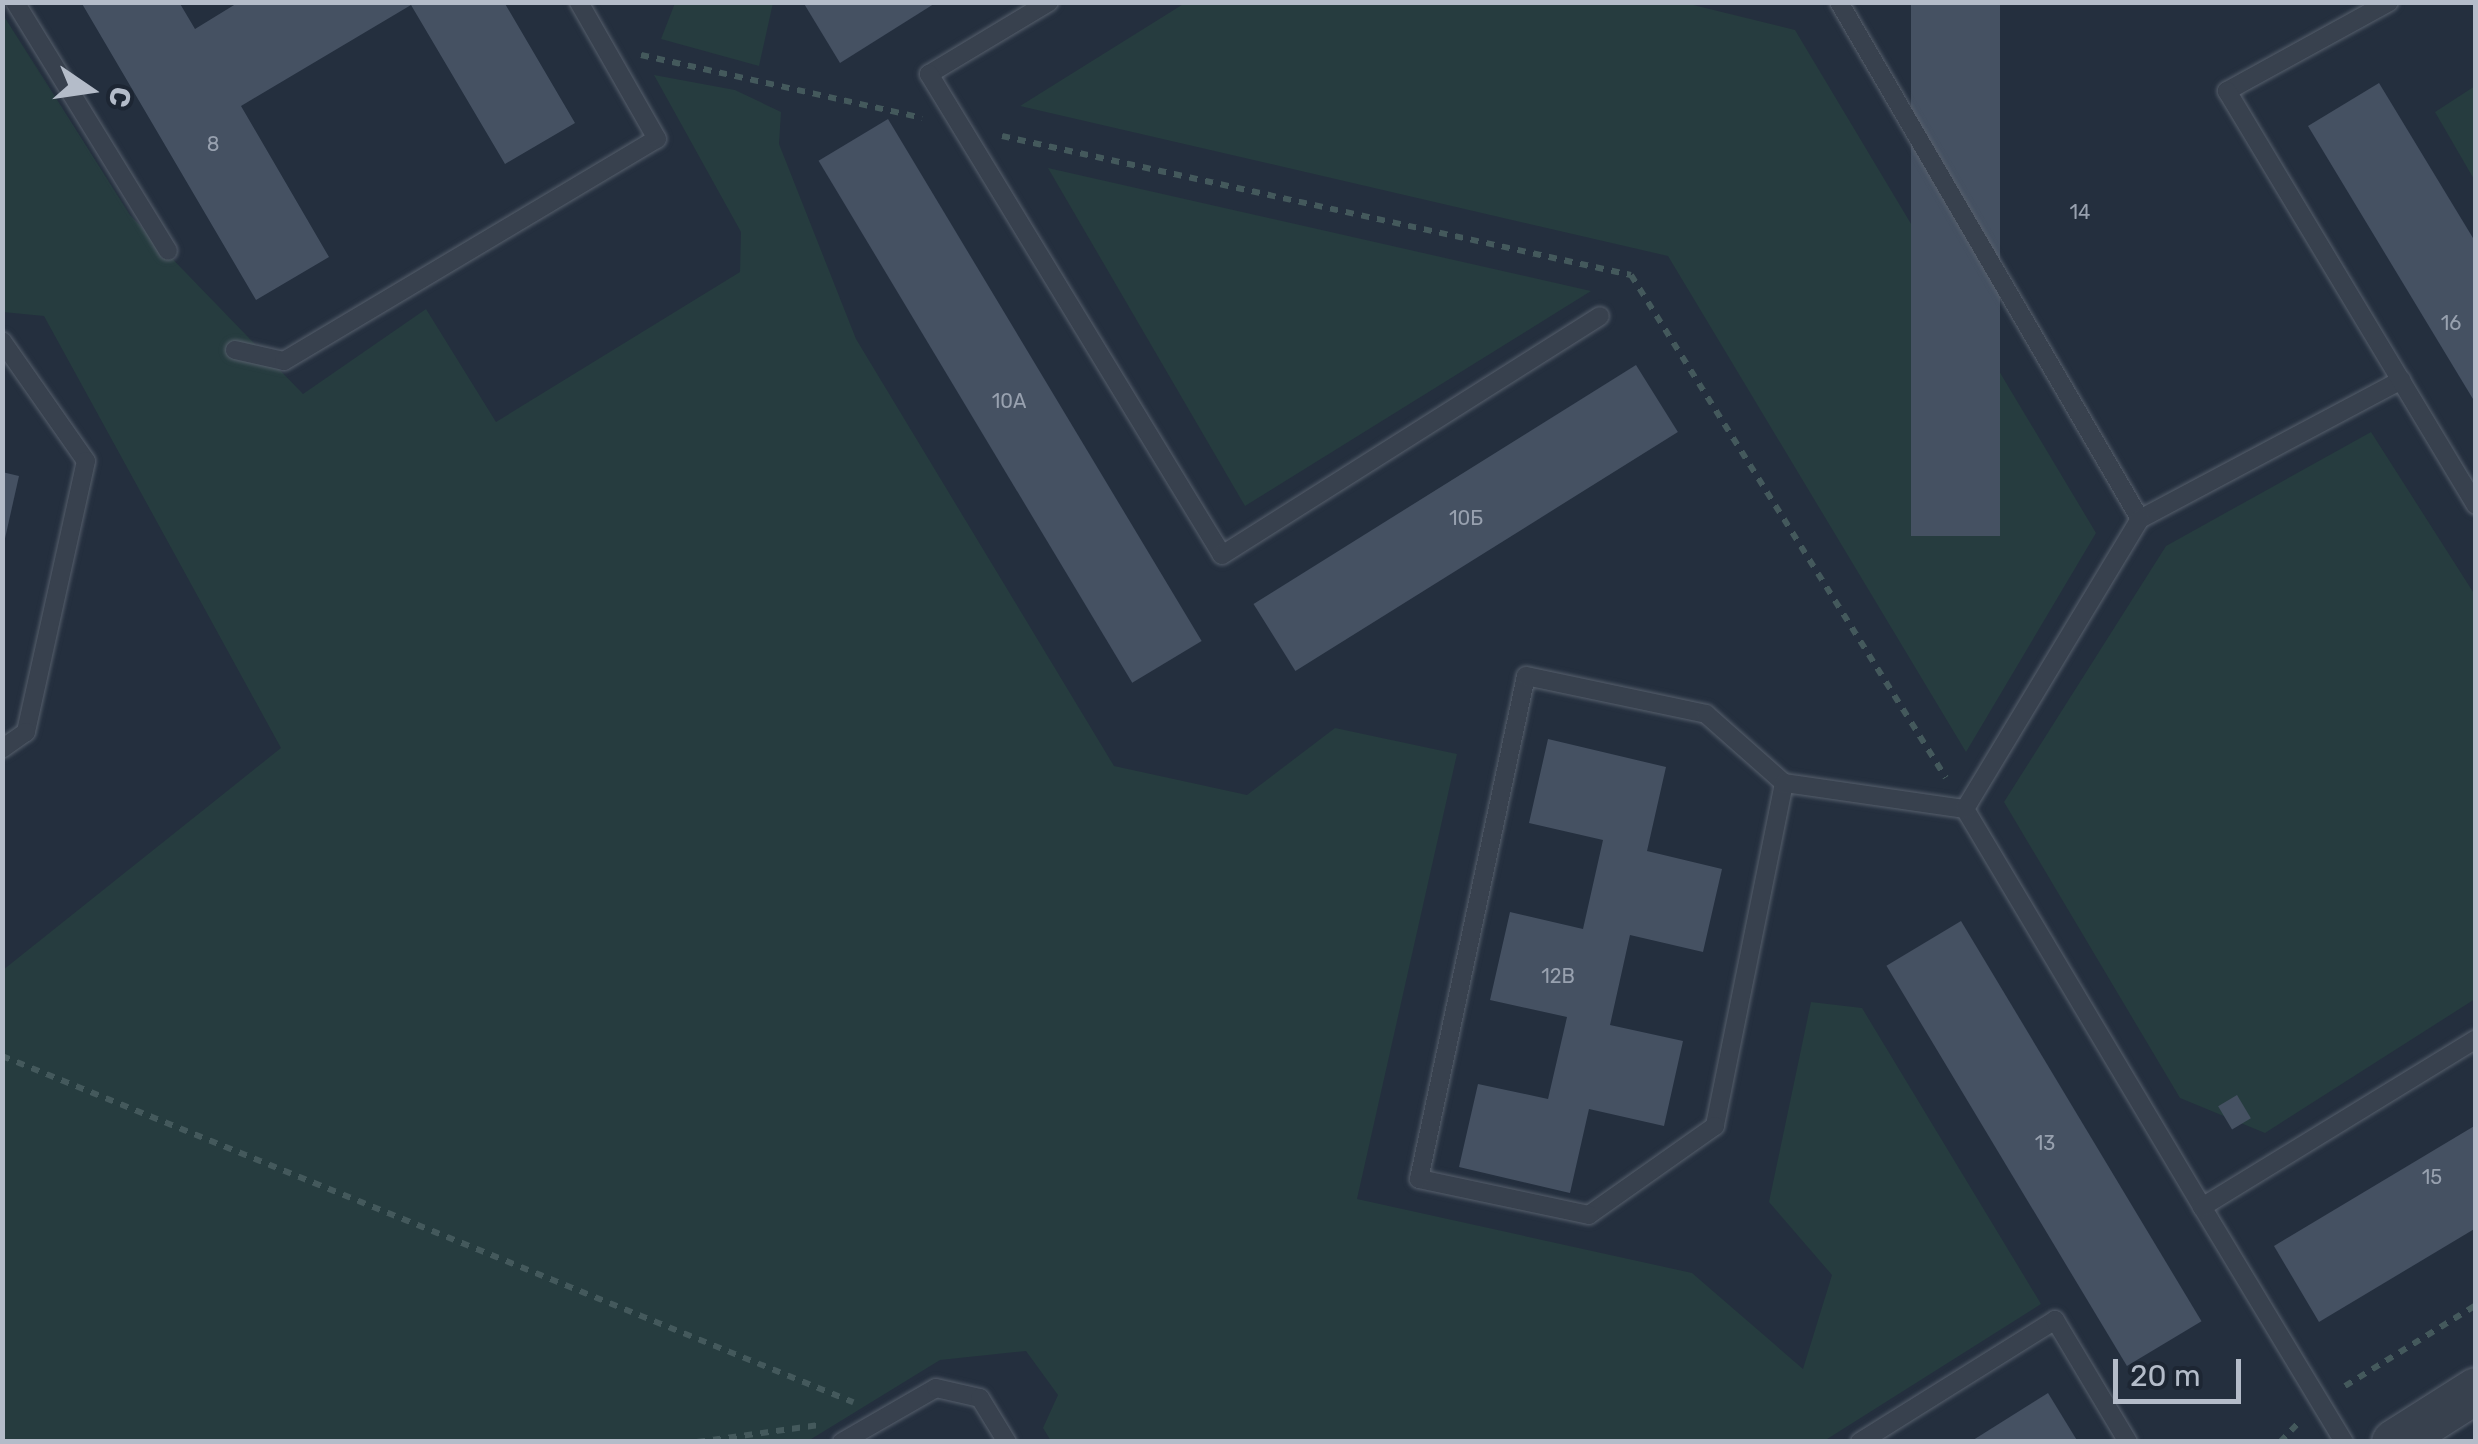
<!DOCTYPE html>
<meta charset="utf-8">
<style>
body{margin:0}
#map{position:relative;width:2478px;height:1444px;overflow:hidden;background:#242f3e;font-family:Rubik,sans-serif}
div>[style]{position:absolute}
.green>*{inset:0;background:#263c3f}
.building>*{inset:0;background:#455162;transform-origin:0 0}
.path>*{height:6px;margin-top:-3px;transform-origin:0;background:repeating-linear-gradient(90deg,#44595c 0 8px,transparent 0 16px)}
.roads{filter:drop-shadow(0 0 2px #565f6c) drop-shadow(0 0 2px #565f6c)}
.service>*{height:18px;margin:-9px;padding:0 9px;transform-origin:9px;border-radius:9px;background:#38414e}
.tertiary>*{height:45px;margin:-22.5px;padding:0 22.5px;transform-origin:22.5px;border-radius:22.5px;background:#38414e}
span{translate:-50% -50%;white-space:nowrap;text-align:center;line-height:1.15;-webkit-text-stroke:8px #1d2633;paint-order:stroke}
.number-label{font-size:20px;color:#98a1af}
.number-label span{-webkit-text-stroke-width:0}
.frame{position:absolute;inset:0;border:5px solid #b4bcc9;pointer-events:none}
.north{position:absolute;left:40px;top:40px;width:100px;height:100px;-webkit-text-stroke:8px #1d2633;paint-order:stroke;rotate:103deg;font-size:28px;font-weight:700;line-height:40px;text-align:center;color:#b4bcc9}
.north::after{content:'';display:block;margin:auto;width:35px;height:45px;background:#b4bcc9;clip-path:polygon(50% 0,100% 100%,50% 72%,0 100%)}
.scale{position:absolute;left:2113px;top:1359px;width:128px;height:45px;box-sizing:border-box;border:5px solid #b4bcc9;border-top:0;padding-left:12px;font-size:30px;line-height:35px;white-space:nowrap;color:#b4bcc9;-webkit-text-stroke:8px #1d2633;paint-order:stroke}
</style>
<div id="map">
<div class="green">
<i style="clip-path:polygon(1681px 2px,1795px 30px,2096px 533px,1966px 752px,1668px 256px,1020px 106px,1185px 3px)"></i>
<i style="clip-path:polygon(675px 3px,773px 3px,759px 66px,661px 39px)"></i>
<i style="clip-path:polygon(2px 13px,130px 215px,303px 394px,426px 309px,496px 422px,740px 272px,741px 232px,654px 75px,735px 90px,781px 112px,779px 144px,856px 339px,1114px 766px,1247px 795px,1335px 728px,1457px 754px,1357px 1199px,1692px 1273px,1803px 1369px,1832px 1275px,1769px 1202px,1811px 1002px,1862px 1008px,2041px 1304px,1824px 1441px,1051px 1441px,1043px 1428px,1058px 1395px,1026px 1351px,940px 1360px,808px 1441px,3px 1441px,3px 970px,281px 748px,44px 316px,3px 312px)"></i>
<i style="clip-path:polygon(2475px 86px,2475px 181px,2435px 112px)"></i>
<i style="clip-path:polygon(1048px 168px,1591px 291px,1245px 506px)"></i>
<i style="clip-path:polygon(2371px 432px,2475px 595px,2475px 999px,2265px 1133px,2180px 1098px,2004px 802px,2166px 546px)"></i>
</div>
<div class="building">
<i style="clip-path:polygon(81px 2px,179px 2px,195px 29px,239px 2px,504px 2px,575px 123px,505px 164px,411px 5px,241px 106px,329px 257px,256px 300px)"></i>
<i style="clip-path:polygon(803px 2px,937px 2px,840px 63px)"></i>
<i style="left:1911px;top:2px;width:89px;height:534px"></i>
<i style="clip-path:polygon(2379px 83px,2476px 243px,2476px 404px,2308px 126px)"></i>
<i style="left:888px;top:119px;width:609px;height:81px;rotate:59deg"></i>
<i style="left:1636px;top:365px;width:79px;height:451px;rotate:58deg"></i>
<i style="clip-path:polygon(2px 472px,19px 476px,4px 543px,2px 543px)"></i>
<i style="clip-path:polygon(1548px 739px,1666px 767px,1647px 851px,1722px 869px,1703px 952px,1630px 935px,1610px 1025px,1683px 1041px,1664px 1126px,1589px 1109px,1570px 1193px,1459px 1167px,1478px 1084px,1548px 1099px,1567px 1017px,1490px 1000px,1510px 912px,1583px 929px,1603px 840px,1529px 823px)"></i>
<i style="left:1961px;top:921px;width:467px;height:87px;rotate:59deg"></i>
<i style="left:2237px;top:1095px;width:27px;height:22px;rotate:59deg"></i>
<i style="clip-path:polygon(2476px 1125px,2476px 1228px,2319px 1322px,2274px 1246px)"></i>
<i style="clip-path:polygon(2048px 1393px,2078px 1442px,1970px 1442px)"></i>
</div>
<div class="path">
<i style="left:641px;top:55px;width:288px;rotate:12.6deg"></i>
<i style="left:1002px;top:136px;width:644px;rotate:12.46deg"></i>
<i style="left:1631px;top:275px;width:593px;rotate:57.94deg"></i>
<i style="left:2px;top:1056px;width:919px;rotate:22.13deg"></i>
<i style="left:2345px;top:1386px;width:154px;rotate:-31.7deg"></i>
<i style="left:697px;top:1442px;width:123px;rotate:-7.9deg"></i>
<i style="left:2280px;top:1442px;width:29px;rotate:-46deg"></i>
</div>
<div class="roads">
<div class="service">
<i style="left:15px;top:2px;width:292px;rotate:58.4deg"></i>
<i style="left:1049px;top:2px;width:140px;rotate:149deg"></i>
<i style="left:929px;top:74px;width:563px;rotate:58.65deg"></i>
<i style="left:1222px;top:555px;width:447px;rotate:-32.3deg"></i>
<i style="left:1839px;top:2px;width:598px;rotate:59.79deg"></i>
<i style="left:2140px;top:519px;width:296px;rotate:-28deg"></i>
<i style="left:2389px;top:2px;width:185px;rotate:151.2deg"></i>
<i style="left:2227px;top:91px;width:483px;rotate:59deg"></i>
<i style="left:2px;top:341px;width:146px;rotate:55deg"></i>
<i style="left:86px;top:461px;width:278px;rotate:102.5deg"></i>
<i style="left:26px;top:732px;width:29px;rotate:145deg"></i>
<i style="left:235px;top:350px;width:50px;rotate:12.7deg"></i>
<i style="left:284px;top:361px;width:434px;rotate:-30.8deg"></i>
<i style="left:657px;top:139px;width:158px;rotate:-119.7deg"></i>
<i style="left:1784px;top:783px;width:350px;rotate:101.4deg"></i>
<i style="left:1715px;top:1126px;width:154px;rotate:144.8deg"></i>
<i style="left:1589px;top:1215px;width:174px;rotate:-168deg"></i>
<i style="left:1419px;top:1179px;width:514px;rotate:-77.99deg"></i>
<i style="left:1526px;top:676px;width:184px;rotate:11.9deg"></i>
<i style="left:1706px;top:714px;width:104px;rotate:41.5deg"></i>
<i style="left:1784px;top:783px;width:183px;rotate:8.2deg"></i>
<i style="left:1965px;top:809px;width:463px;rotate:59.2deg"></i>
<i style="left:1965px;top:809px;width:339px;rotate:-58.9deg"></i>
<i style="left:842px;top:1442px;width:108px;rotate:-29.9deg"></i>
<i style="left:936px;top:1388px;width:45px;rotate:12.8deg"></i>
<i style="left:980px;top:1398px;width:52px;rotate:58.5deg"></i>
<i style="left:1860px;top:1442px;width:230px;rotate:-32deg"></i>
<i style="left:2055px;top:1320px;width:142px;rotate:59.1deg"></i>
<i style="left:2344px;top:1442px;width:275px;rotate:-121.1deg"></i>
<i style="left:2202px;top:1207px;width:321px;rotate:-31.5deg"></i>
</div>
<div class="tertiary">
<i style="left:2394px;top:1442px;width:97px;rotate:-32.4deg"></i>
</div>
</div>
<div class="number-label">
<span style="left:213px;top:144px">8</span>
<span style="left:2080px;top:212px">14</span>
<span style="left:2451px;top:323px">16</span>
<span style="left:1009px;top:401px">10А</span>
<span style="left:1466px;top:518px">10Б</span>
<span style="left:1558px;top:976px">12В</span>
<span style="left:2045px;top:1143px">13</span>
<span style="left:2432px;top:1177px">15</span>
</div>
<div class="frame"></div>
<div class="north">С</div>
<div class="scale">20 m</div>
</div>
